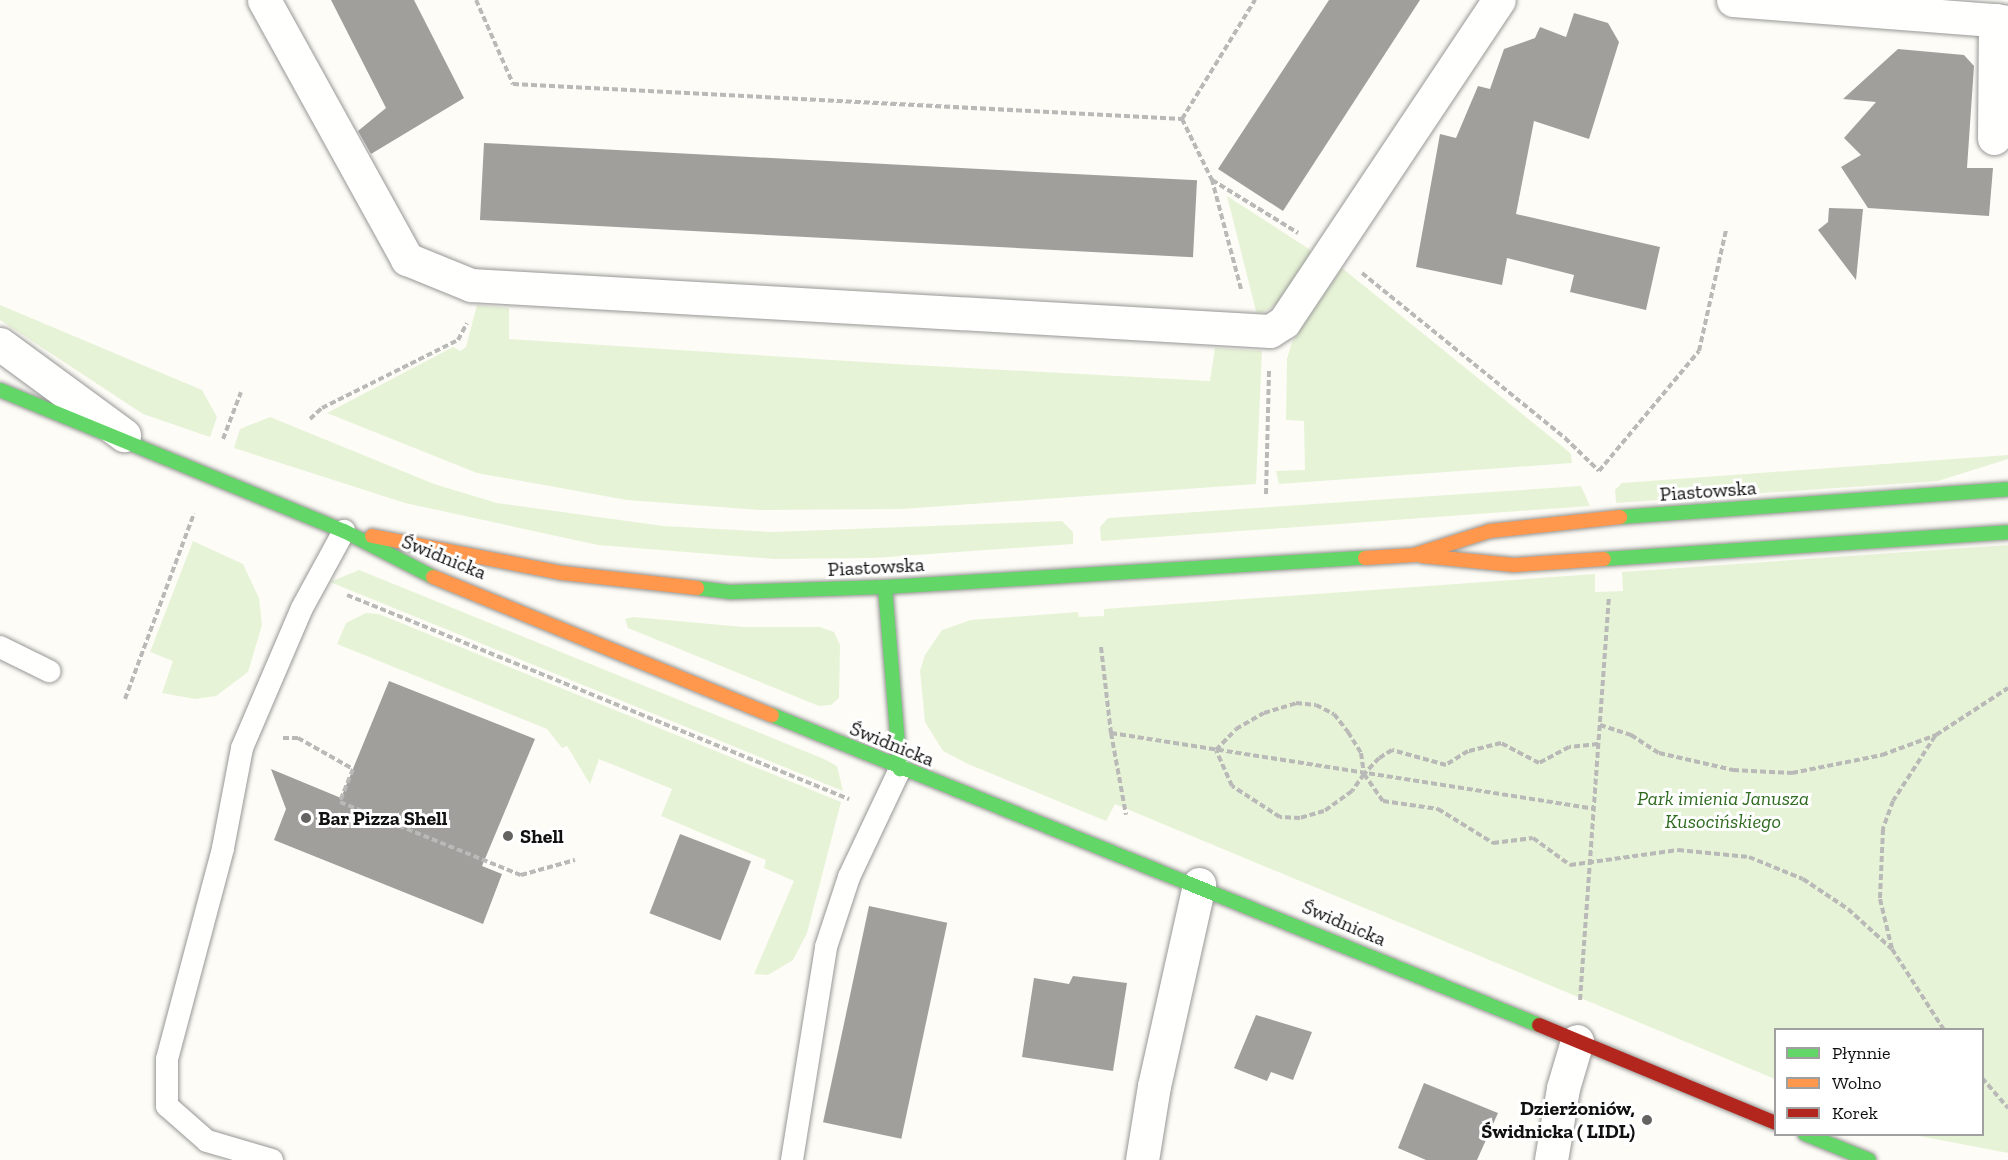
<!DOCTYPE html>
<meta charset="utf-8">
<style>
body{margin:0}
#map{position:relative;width:2008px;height:1160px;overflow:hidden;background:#fdfcf7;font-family:"Zilla Slab",serif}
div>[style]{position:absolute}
.green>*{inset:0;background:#e7f3d7}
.building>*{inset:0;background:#a19f9c;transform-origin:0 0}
.path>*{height:4px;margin-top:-2px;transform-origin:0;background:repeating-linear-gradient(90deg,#b9b9b8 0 6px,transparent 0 9px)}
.roads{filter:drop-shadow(0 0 2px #979795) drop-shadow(0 0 2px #979795)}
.lane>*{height:22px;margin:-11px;padding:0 11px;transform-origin:11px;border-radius:11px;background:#fffffe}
.street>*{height:33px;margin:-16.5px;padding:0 16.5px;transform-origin:16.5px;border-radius:16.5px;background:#fffffe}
.fast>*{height:14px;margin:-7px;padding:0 7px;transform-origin:7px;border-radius:7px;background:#63d668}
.slow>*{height:14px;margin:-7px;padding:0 7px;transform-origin:7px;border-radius:7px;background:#ff974d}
.jam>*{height:14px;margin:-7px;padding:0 7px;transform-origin:7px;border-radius:7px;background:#b3261e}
.dots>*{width:16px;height:16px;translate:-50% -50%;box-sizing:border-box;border:3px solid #fff;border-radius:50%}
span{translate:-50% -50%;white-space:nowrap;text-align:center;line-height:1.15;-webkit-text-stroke:6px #fff;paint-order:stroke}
.street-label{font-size:20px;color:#111}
.park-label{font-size:20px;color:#2f6b1f;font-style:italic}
.poi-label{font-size:20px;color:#111;font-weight:700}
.left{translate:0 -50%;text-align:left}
.right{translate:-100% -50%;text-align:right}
.legend{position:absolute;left:1774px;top:1028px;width:210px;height:108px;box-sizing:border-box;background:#fff;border:2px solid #a0a0a0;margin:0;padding:8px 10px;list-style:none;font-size:18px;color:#111}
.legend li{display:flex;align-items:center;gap:12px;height:30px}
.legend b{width:30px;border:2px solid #a0a0a0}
</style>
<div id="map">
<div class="green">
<i style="clip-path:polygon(1227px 196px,1309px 249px,1312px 256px,1279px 303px,1261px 313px,1256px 311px)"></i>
<i style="clip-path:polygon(1342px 268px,1563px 447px,1571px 454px,1572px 463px,1279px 484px,1276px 471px,1305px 470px,1304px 421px,1286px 420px,1287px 359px,1292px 342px)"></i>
<i style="clip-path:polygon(0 305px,202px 390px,217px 417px,210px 437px,143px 414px,0 320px)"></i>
<i style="clip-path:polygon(477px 305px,509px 308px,509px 339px,895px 364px,1210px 381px,1215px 348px,1262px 351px,1256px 484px,901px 509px,760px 510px,627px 500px,477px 473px,327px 413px,453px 347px,460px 351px,466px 347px)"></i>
<i style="clip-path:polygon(270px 417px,434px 484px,497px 503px,663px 526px,772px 532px,1062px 521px,1073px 532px,1073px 544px,873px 558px,774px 559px,598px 545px,405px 503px,234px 448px,240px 429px)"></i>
<i style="clip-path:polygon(2008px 455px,2008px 459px,1938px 481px,1616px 503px,1615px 490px,1622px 483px)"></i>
<i style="clip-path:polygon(1581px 486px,1590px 506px,1101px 541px,1100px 527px,1108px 518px)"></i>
<i style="clip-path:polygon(193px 541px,243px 564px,259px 598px,262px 625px,248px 672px,216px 696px,195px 699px,162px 693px,173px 661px,150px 652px)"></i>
<i style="clip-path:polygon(2008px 545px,2008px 1153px,1914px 1135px,1982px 1134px,1982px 1030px,1776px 1030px,1775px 1079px,1115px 804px,1106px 821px,968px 764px,943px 751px,925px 722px,920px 671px,925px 655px,942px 630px,971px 620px,1078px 612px,1079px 617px,1104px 616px,1104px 609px,1595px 574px,1595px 592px,1623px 591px,1622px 572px)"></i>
<i style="clip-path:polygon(359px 570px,824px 759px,837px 766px,843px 791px,330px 582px)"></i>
<i style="clip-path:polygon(366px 613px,379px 614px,841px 802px,807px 933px,793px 960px,768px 975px,754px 974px,794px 881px,764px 868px,766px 860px,661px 816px,672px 789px,599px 759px,590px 784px,567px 746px,562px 748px,547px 729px,337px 644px,346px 623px)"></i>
<i style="clip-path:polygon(633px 617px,743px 627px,820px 627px,834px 632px,840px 645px,839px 698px,831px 705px,819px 706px,628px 628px,625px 619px)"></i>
</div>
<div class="building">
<i style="clip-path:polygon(331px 0,414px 0,464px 98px,371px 154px,358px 131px,386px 108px)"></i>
<i style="clip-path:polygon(1329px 0,1420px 0,1283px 211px,1218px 169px)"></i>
<i style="clip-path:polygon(1574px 13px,1608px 23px,1619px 42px,1589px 139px,1534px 121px,1516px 214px,1660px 247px,1646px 310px,1570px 292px,1574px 275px,1507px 258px,1502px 285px,1416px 267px,1440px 134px,1456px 138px,1478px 86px,1490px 89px,1504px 49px,1535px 38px,1540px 27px,1566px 37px)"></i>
<i style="clip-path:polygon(1898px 49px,1964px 55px,1974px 66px,1967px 168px,1993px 168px,1989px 216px,1868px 208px,1841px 167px,1861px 155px,1844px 138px,1876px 102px,1843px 99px)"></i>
<i style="left:484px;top:143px;width:714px;height:77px;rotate:3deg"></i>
<i style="clip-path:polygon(1829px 208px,1863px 209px,1856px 280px,1818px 230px,1828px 222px)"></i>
<i style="clip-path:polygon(389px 681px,535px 739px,482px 866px,502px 874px,483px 924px,274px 840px,286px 809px,271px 769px,341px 798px)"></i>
<i style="left:680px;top:834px;width:76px;height:85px;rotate:21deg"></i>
<i style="left:869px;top:906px;width:80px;height:221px;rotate:12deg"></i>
<i style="clip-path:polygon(1073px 976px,1127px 983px,1113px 1071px,1022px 1057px,1034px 978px,1069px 984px)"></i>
<i style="clip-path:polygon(1256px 1015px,1312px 1032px,1293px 1080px,1271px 1072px,1267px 1081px,1234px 1068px)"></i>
<i style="clip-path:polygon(1424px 1083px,1498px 1113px,1477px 1160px,1426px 1160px,1398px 1148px)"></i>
</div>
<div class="path">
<i style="left:476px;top:0;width:92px;rotate:66.2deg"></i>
<i style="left:513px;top:84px;width:670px;rotate:2.99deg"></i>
<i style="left:1182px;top:119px;width:140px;rotate:-58.5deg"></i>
<i style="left:1182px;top:119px;width:68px;rotate:63.8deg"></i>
<i style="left:1362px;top:273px;width:262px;rotate:39.1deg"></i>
<i style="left:1565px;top:438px;width:47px;rotate:44.1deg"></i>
<i style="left:1599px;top:471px;width:156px;rotate:-50.2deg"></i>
<i style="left:1699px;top:351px;width:124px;rotate:-77.4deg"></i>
<i style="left:1241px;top:289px;width:113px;rotate:-104.9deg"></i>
<i style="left:1212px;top:180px;width:101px;rotate:31.6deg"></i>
<i style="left:310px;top:419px;width:16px;rotate:-43deg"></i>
<i style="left:322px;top:408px;width:152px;rotate:-26.6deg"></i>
<i style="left:458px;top:340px;width:19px;rotate:-62deg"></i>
<i style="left:223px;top:439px;width:50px;rotate:-69deg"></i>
<i style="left:1266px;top:494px;width:126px;rotate:-88.6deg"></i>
<i style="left:347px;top:595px;width:542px;rotate:22.12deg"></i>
<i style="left:1101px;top:647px;width:87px;rotate:83.4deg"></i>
<i style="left:1111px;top:733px;width:489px;rotate:8.9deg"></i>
<i style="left:125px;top:699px;width:198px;rotate:-69.6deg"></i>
<i style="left:1600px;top:725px;width:33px;rotate:18deg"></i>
<i style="left:1631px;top:735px;width:33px;rotate:33deg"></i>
<i style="left:1659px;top:753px;width:76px;rotate:12.9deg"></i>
<i style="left:1733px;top:770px;width:59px;rotate:2.9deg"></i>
<i style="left:1792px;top:773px;width:92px;rotate:-11.3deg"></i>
<i style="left:1882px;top:755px;width:58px;rotate:-20.3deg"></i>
<i style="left:1936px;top:735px;width:86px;rotate:-33.1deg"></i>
<i style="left:1111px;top:733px;width:83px;rotate:79.6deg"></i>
<i style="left:1935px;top:736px;width:77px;rotate:122.9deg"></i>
<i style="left:1893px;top:801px;width:30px;rotate:110deg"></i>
<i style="left:1883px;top:829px;width:70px;rotate:92.5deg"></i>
<i style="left:1880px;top:899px;width:51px;rotate:76.5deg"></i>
<i style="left:1892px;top:949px;width:96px;rotate:57.3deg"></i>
<i style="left:283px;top:738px;width:15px"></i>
<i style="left:298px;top:738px;width:63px;rotate:29.4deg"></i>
<i style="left:353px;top:769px;width:35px;rotate:112deg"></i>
<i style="left:340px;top:802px;width:195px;rotate:22deg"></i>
<i style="left:521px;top:875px;width:56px;rotate:-15.5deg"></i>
<i style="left:1598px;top:744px;width:29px;rotate:174deg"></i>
<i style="left:1569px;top:747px;width:34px;rotate:152deg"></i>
<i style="left:1539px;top:763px;width:43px;rotate:-152.2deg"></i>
<i style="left:1501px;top:743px;width:34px;rotate:166deg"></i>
<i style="left:1468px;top:751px;width:26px;rotate:148deg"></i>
<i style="left:1446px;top:765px;width:56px;rotate:-164.5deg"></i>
<i style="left:1392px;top:750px;width:15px;rotate:148deg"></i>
<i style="left:1379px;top:758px;width:22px;rotate:133deg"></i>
<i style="left:1364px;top:774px;width:21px;rotate:125deg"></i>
<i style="left:1352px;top:791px;width:34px;rotate:144deg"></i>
<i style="left:1324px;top:811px;width:25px;rotate:164deg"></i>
<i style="left:1300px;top:818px;width:20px;rotate:-177deg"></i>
<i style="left:1280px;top:817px;width:57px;rotate:-147.1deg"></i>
<i style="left:1232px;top:786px;width:39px;rotate:-114deg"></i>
<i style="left:1216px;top:750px;width:29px;rotate:-46deg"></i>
<i style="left:1236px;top:729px;width:32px;rotate:-30deg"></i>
<i style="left:1264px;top:713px;width:34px;rotate:-17deg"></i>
<i style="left:1296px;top:703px;width:20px;rotate:6deg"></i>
<i style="left:1316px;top:705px;width:20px;rotate:27deg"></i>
<i style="left:1334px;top:714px;width:23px;rotate:52deg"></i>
<i style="left:1348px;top:732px;width:25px;rotate:58deg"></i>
<i style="left:1361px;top:753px;width:21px;rotate:82deg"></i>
<i style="left:1364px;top:774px;width:33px;rotate:55deg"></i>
<i style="left:1383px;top:801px;width:56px;rotate:8.3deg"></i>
<i style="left:1438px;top:809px;width:65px;rotate:31.7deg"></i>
<i style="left:1493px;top:843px;width:40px;rotate:-7.1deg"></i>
<i style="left:1533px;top:838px;width:46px;rotate:36.1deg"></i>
<i style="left:1570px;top:865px;width:109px;rotate:-7.9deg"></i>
<i style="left:1678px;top:850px;width:71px;rotate:5.6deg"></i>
<i style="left:1749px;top:857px;width:58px;rotate:22.2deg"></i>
<i style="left:1803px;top:879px;width:54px;rotate:33.7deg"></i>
<i style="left:1848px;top:909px;width:59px;rotate:42.3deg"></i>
<i style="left:1580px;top:1000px;width:404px;rotate:-85.9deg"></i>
<i style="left:1982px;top:1078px;width:40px;rotate:49deg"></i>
</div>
<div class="roads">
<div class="lane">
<i style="left:0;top:647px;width:55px;rotate:26.1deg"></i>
<i style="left:272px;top:1160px;width:68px;rotate:-163.7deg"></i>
<i style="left:207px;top:1141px;width:53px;rotate:-138.8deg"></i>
<i style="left:167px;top:1106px;width:47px;rotate:-90deg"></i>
<i style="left:167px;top:1059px;width:218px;rotate:-75.1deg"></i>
<i style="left:223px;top:848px;width:102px;rotate:-79.2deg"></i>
<i style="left:242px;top:748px;width:152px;rotate:-66.8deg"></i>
<i style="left:302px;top:608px;width:88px;rotate:-61.4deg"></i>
<i style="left:792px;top:1160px;width:216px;rotate:-80.9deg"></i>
<i style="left:826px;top:947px;width:74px;rotate:-71.8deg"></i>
<i style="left:849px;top:877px;width:119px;rotate:-64.7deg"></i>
</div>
<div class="street">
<i style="left:264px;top:0;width:296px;rotate:61.1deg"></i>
<i style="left:407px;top:259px;width:69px;rotate:22.1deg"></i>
<i style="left:471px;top:285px;width:800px;rotate:3.29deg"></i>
<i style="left:1270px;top:331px;width:17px;rotate:-33deg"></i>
<i style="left:1284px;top:322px;width:387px;rotate:-56.3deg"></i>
<i style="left:1733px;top:0;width:263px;rotate:4.4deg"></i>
<i style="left:1994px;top:138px;width:118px;rotate:-89.5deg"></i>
<i style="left:1995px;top:20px;width:13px;rotate:9deg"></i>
<i style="left:0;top:344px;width:154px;rotate:36.3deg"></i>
<i style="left:1142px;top:1160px;width:75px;rotate:-80.8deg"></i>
<i style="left:1154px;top:1086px;width:207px;rotate:-77.4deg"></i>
<i style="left:1551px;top:1160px;width:73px;rotate:-80.5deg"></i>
<i style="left:1563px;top:1088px;width:49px;rotate:-73.4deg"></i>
</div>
<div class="fast">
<i style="left:0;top:390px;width:372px;rotate:22.3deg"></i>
<i style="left:344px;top:531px;width:100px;rotate:27.3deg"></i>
<i style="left:1620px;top:517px;width:389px;rotate:-4.1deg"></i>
<i style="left:1604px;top:559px;width:405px;rotate:-3.8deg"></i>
<i style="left:885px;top:587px;width:183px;rotate:85.3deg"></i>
<i style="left:697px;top:588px;width:34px;rotate:7deg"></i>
<i style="left:731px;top:592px;width:154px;rotate:-1.9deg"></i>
<i style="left:885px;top:587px;width:481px;rotate:-3.5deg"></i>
<i style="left:772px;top:715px;width:827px;rotate:22.01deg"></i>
<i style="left:1805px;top:1134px;width:69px;rotate:22.1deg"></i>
</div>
<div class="slow">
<i style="left:372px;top:536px;width:194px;rotate:11deg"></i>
<i style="left:562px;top:573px;width:136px;rotate:6.3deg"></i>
<i style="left:1422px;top:556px;width:92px;rotate:5.6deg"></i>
<i style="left:1514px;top:565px;width:90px;rotate:-3.8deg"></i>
<i style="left:1365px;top:558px;width:49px;rotate:-3.5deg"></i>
<i style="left:1414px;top:555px;width:80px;rotate:-17.5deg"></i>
<i style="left:1490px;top:531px;width:131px;rotate:-6.1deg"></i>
<i style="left:433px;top:577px;width:366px;rotate:22.2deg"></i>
</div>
<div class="jam">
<i style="left:1539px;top:1025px;width:256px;rotate:22.5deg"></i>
</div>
</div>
<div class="dots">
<i style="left:306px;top:818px;background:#646362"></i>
<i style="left:508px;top:836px;background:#646362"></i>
<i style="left:1647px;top:1120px;background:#646362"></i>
</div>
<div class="street-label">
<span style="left:1708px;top:491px;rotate:-4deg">Piastowska</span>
<span style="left:444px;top:557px;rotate:22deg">Świdnicka</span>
<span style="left:876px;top:567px;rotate:-3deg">Piastowska</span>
<span style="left:892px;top:744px;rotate:22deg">Świdnicka</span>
<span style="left:1344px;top:923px;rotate:23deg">Świdnicka</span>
</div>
<div class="park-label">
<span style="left:1723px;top:810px">Park imienia Janusza<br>Kusocińskiego</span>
</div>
<div class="poi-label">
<span class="left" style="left:318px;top:818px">Bar Pizza Shell</span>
<span class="left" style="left:520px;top:836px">Shell</span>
<span class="right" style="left:1635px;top:1120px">Dzierżoniów,<br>Świdnicka ( LIDL)</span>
</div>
<ul class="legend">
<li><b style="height:8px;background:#63d668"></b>Płynnie</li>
<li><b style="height:8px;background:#ff974d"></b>Wolno</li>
<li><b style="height:8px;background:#b3261e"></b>Korek</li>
</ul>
</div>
